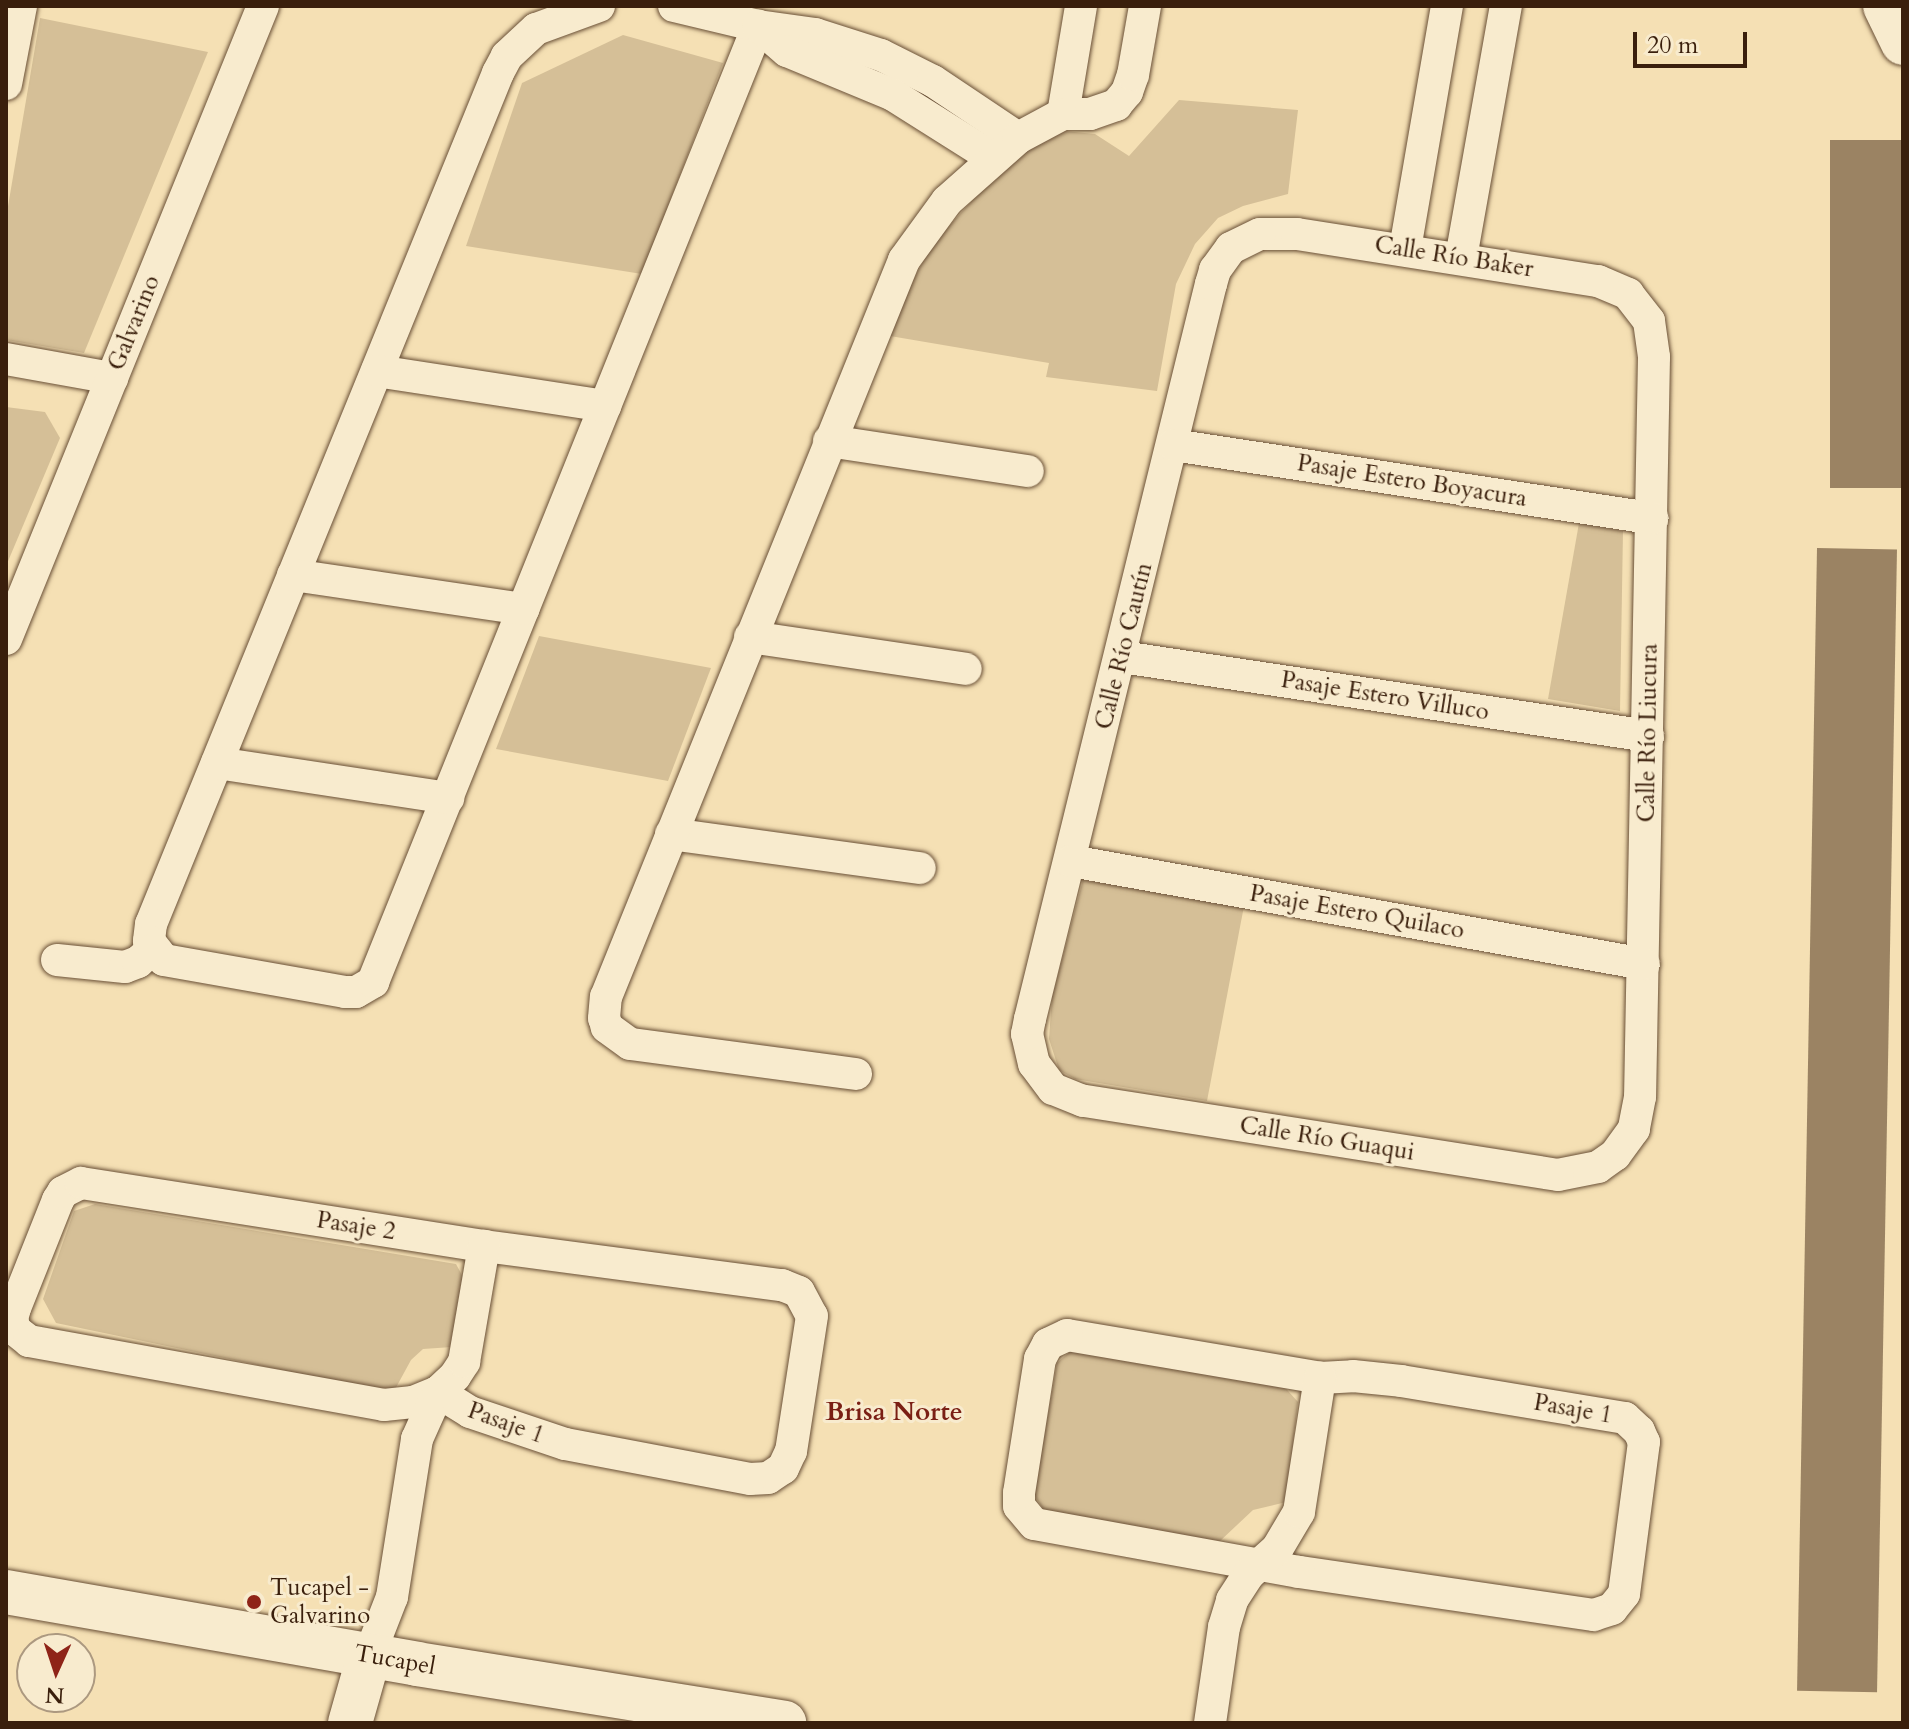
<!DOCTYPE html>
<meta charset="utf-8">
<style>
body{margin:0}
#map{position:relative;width:1909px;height:1729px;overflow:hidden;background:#f5e0b4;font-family:Cardo,serif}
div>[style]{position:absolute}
.green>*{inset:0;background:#d5bf97}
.building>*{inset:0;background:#9b8363;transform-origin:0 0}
.roads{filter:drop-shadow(0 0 2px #694f36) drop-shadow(0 0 2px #694f36)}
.street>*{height:32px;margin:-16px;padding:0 16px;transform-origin:16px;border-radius:16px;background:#f8ebce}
.secondary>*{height:44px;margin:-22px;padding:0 22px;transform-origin:22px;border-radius:22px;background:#f8ebce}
.dots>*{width:22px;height:22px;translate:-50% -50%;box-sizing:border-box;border:4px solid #f8ebce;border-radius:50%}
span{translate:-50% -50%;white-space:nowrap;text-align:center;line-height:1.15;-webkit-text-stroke:6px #f8ebce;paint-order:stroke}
.street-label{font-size:24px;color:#3a1f0c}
.poi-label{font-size:24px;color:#3a1f0c}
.left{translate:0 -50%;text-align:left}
.neighbourhood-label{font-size:26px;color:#7a1f14;font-weight:700}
.frame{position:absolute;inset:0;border:8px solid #3a1f0c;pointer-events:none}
.north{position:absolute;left:16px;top:1633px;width:80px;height:80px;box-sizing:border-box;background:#f8ebce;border:2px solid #ac9980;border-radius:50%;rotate:183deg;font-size:22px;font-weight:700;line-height:32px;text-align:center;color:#3a1f0c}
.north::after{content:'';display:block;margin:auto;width:28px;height:36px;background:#8f2418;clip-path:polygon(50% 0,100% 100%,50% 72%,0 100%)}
.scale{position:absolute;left:1633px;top:32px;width:114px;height:36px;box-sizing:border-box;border:4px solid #3a1f0c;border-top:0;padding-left:10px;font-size:24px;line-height:28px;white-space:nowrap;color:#3a1f0c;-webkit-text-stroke:6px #f8ebce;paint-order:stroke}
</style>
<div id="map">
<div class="green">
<i style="clip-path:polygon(40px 18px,208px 52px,84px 353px,6px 340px,6px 218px)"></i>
<i style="clip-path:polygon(623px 35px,723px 63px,642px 274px,466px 246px,522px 83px)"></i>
<i style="clip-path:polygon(1179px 100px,1298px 110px,1288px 194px,1243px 206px,1218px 218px,1195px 244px,1176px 284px,1157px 391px,1046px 377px,1049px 363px,890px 336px,907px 292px,931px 246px,979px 193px,1037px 143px,1064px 131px,1095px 134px,1129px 156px)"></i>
<i style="clip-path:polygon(6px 407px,45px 412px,60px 438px,6px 566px)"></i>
<i style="clip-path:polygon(1579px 523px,1623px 531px,1620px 711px,1548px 699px)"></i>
<i style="clip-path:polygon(539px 636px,711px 668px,668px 781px,496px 749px)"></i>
<i style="clip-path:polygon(1083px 880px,1244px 906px,1207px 1101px,1075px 1079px,1059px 1070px,1049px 1039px,1052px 997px)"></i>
<i style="clip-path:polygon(95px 1204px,456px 1264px,465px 1281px,452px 1347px,423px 1349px,411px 1360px,393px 1393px,56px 1323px,43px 1299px,74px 1211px)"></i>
<i style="clip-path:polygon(1073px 1349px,1280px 1382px,1298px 1402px,1286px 1502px,1253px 1510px,1220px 1541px,1048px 1516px,1034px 1495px,1057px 1363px)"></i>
</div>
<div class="building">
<i style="left:1830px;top:140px;width:73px;height:348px"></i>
<i style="left:1817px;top:548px;width:80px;height:1143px;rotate:1deg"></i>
</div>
<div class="roads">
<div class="street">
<i style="left:599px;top:6px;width:67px;rotate:159.9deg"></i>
<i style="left:536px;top:29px;width:40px;rotate:137deg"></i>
<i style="left:507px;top:56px;width:19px;rotate:118deg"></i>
<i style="left:498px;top:73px;width:919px;rotate:112.18deg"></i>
<i style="left:151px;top:924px;width:17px;rotate:97deg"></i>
<i style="left:149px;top:941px;width:24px;rotate:52deg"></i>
<i style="left:164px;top:960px;width:184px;rotate:10deg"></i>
<i style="left:345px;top:992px;width:11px"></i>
<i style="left:356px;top:992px;width:20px;rotate:-30deg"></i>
<i style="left:373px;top:982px;width:1031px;rotate:-68.06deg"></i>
<i style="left:674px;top:6px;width:86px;rotate:13.4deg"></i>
<i style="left:758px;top:26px;width:58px;rotate:8deg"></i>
<i style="left:815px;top:34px;width:69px;rotate:17.7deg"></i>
<i style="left:881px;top:55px;width:58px;rotate:26.6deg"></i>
<i style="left:933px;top:81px;width:102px;rotate:33.8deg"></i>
<i style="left:758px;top:26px;width:38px;rotate:41deg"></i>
<i style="left:787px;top:51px;width:115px;rotate:22.5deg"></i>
<i style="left:893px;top:95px;width:118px;rotate:32.2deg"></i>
<i style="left:6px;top:84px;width:79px;rotate:-79.1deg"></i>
<i style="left:1063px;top:114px;width:109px;rotate:-80.5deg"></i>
<i style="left:1260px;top:234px;width:37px"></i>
<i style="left:1297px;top:234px;width:305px;rotate:8.9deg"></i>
<i style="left:1598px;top:281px;width:33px;rotate:23deg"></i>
<i style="left:1628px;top:294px;width:34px;rotate:52deg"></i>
<i style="left:1649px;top:321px;width:36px;rotate:82deg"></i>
<i style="left:1654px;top:357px;width:740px;rotate:91.08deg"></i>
<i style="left:1640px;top:1097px;width:33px;rotate:101deg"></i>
<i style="left:1634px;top:1129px;width:32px;rotate:126deg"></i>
<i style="left:1615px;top:1155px;width:21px;rotate:145deg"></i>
<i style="left:1598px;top:1167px;width:41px;rotate:168.7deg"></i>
<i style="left:1558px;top:1175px;width:481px;rotate:-171.1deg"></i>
<i style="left:1083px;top:1101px;width:32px;rotate:-158deg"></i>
<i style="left:1053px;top:1089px;width:31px;rotate:-127deg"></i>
<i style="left:1034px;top:1064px;width:31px;rotate:-103deg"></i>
<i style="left:1027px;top:1034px;width:15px;rotate:-79deg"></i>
<i style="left:1030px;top:1019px;width:757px;rotate:-76.17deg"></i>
<i style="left:1211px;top:284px;width:15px;rotate:-74deg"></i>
<i style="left:1215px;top:270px;width:27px;rotate:-54deg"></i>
<i style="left:1231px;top:248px;width:32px;rotate:-26deg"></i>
<i style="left:1405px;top:249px;width:247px;rotate:-80.2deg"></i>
<i style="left:1461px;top:258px;width:256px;rotate:-79.9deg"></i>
<i style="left:6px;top:359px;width:108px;rotate:10.2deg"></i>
<i style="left:377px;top:371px;width:231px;rotate:8.7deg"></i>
<i style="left:829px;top:441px;width:201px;rotate:8.6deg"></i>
<i style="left:1173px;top:445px;width:485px;rotate:8.7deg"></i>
<i style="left:293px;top:575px;width:233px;rotate:8.4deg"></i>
<i style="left:750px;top:637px;width:218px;rotate:8.4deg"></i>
<i style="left:6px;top:639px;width:683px;rotate:-67.9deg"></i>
<i style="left:1122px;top:657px;width:532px;rotate:8.54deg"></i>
<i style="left:217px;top:763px;width:234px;rotate:8.6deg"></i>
<i style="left:671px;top:834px;width:251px;rotate:7.8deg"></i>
<i style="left:1071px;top:861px;width:582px;rotate:10.19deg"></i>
<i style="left:57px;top:960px;width:68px;rotate:5.9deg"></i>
<i style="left:125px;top:967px;width:14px;rotate:-21deg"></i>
<i style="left:138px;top:962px;width:18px;rotate:-41deg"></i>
<i style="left:856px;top:1074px;width:228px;rotate:-172.4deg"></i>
<i style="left:630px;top:1044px;width:29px;rotate:-144deg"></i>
<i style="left:607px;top:1027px;width:9px;rotate:-108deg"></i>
<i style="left:604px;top:1018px;width:21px;rotate:-85deg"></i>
<i style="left:606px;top:997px;width:795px;rotate:-67.98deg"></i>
<i style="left:904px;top:260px;width:73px;rotate:-53.9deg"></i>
<i style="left:947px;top:201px;width:95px;rotate:-41.6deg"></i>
<i style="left:1018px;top:138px;width:51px;rotate:-28.1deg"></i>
<i style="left:1063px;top:114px;width:27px"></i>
<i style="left:1090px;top:114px;width:28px;rotate:-19deg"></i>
<i style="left:1116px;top:105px;width:17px;rotate:-50deg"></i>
<i style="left:1127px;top:92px;width:18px;rotate:-71deg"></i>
<i style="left:1133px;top:75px;width:70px;rotate:-80.1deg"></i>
<i style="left:15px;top:1330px;width:11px;rotate:-105deg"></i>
<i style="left:12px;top:1319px;width:11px;rotate:-75deg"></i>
<i style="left:15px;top:1308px;width:116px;rotate:-68.3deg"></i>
<i style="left:58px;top:1200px;width:9px;rotate:-58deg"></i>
<i style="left:63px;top:1192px;width:20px;rotate:-27deg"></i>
<i style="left:81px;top:1183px;width:408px;rotate:8.9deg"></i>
<i style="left:484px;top:1246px;width:301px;rotate:7.5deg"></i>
<i style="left:782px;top:1285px;width:18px;rotate:22deg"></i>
<i style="left:799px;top:1292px;width:27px;rotate:62deg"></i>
<i style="left:812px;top:1316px;width:137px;rotate:98.8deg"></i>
<i style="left:791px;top:1451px;width:19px;rotate:115deg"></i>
<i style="left:783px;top:1468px;width:18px;rotate:146deg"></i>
<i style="left:768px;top:1478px;width:18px;rotate:177deg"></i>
<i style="left:750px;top:1479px;width:188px;rotate:-169.3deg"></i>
<i style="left:565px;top:1444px;width:100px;rotate:-161.4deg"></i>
<i style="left:470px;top:1412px;width:38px;rotate:-148deg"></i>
<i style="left:15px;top:1330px;width:18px;rotate:38deg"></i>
<i style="left:29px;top:1341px;width:361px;rotate:10.2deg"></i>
<i style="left:384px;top:1405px;width:29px;rotate:-6deg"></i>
<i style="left:413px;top:1402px;width:27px;rotate:-22deg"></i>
<i style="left:1067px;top:1335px;width:257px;rotate:9.6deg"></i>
<i style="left:1320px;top:1378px;width:33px;rotate:-3deg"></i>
<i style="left:1353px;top:1376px;width:48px;rotate:5.9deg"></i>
<i style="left:1401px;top:1381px;width:227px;rotate:9.4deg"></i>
<i style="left:1625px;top:1418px;width:19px;rotate:43deg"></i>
<i style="left:1639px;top:1431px;width:12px;rotate:66deg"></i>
<i style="left:1644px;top:1442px;width:153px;rotate:97.5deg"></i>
<i style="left:1624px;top:1594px;width:19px;rotate:129deg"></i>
<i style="left:1612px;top:1609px;width:19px;rotate:162deg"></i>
<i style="left:1594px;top:1615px;width:298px;rotate:-171.7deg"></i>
<i style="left:1299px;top:1572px;width:269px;rotate:-169.7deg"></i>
<i style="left:1034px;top:1524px;width:23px;rotate:-130deg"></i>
<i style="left:1019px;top:1506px;width:13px;rotate:-90deg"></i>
<i style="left:1019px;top:1493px;width:136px;rotate:-81.1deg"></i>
<i style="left:1040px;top:1359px;width:17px;rotate:-62deg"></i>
<i style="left:1048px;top:1344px;width:21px;rotate:-25deg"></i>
<i style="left:369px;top:1656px;width:63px;rotate:-68.7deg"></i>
<i style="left:392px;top:1597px;width:160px;rotate:-81deg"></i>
<i style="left:417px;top:1439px;width:51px;rotate:-65.9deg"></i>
<i style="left:438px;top:1392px;width:23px;rotate:-43deg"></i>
<i style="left:455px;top:1376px;width:17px;rotate:-57deg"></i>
<i style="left:464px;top:1362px;width:118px;rotate:-80.2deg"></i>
<i style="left:1210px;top:1723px;width:97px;rotate:-81.7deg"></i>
<i style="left:1224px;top:1627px;width:28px;rotate:-73deg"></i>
<i style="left:1232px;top:1600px;width:31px;rotate:-57deg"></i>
<i style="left:1249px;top:1574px;width:38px;rotate:-42deg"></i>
<i style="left:1277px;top:1549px;width:43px;rotate:-59.3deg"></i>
<i style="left:1299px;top:1512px;width:136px;rotate:-81.1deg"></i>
</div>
<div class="secondary">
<i style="left:1885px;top:6px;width:41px;rotate:64.1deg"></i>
<i style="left:6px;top:1592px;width:417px;rotate:9.9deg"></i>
<i style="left:417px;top:1664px;width:372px;rotate:9.1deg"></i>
<i style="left:350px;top:1723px;width:70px;rotate:-74.2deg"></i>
</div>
</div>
<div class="dots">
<i style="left:254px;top:1602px;background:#8f2418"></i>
</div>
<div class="street-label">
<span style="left:1454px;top:257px;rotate:9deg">Calle Río Baker</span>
<span style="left:134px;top:323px;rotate:-68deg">Galvarino</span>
<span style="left:1412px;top:481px;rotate:9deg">Pasaje Estero Boyacura</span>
<span style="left:1124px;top:646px;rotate:-76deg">Calle Río Cautín</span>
<span style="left:1385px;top:696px;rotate:9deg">Pasaje Estero Villuco</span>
<span style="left:1648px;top:733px;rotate:-89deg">Calle Río Liucura</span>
<span style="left:1357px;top:912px;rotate:10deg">Pasaje Estero Quilaco</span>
<span style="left:1327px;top:1139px;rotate:9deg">Calle Río Guaqui</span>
<span style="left:356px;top:1226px;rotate:9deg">Pasaje 2</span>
<span style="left:1573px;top:1409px;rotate:10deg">Pasaje 1</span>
<span style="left:506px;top:1423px;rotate:20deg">Pasaje 1</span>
<span style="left:395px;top:1660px;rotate:10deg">Tucapel</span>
</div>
<div class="poi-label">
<span class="left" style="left:270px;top:1602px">Tucapel -<br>Galvarino</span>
</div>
<div class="neighbourhood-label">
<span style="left:894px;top:1412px">Brisa Norte</span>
</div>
<div class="frame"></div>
<div class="north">N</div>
<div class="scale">20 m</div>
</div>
